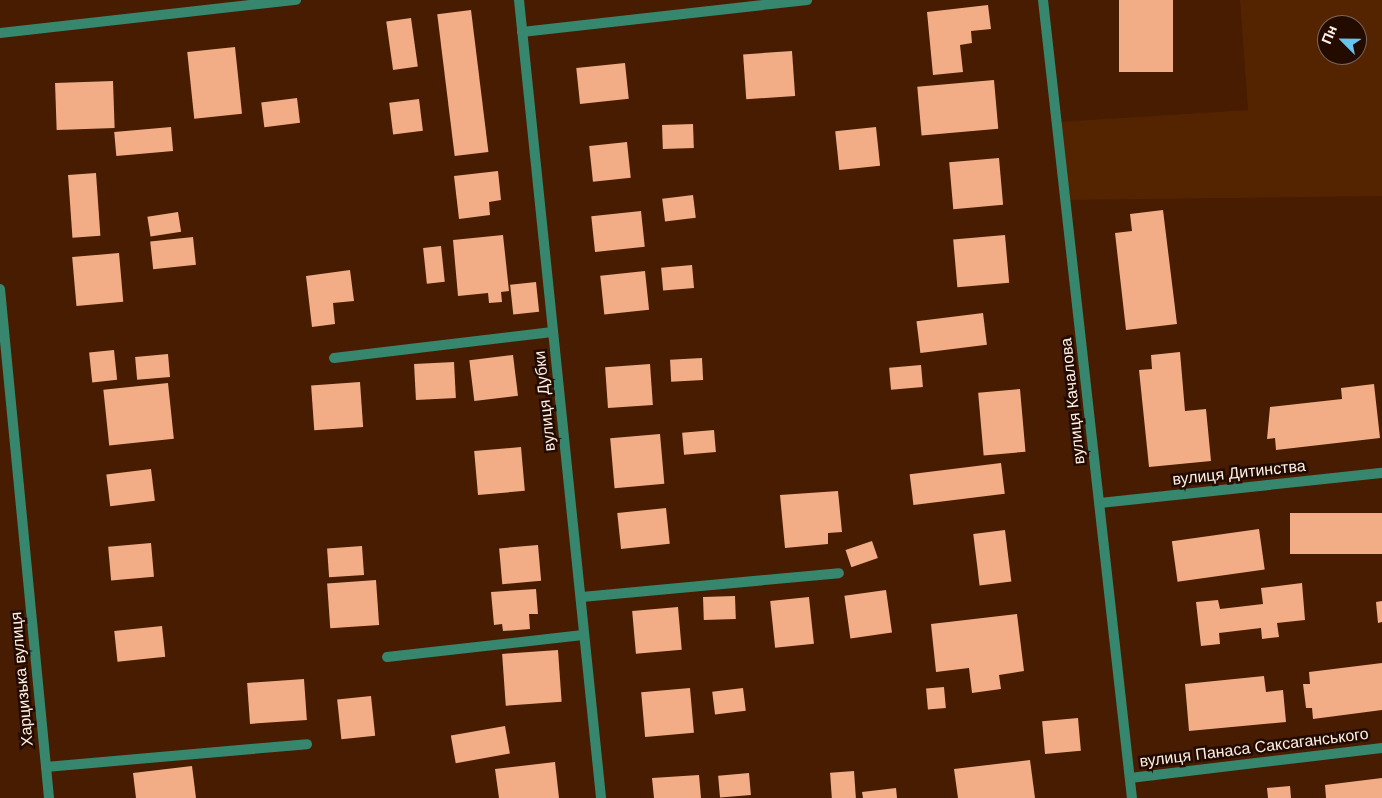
<!DOCTYPE html>
<meta charset="utf-8">
<style>
body{margin:0}
#map{position:relative;width:1382px;height:798px;overflow:hidden;background:#471c00;font-family:Helvetica,sans-serif}
div>[style]{position:absolute}
.built>*{inset:0;background:#542300}
.building>*{inset:0;background:#f2ad86;transform-origin:0 0}
.service>*{height:10px;margin:-5px;padding:0 5px;transform-origin:5px;border-radius:5px;background:#37876f}
.minor>*{height:10px;margin:-5px;padding:0 5px;transform-origin:5px;border-radius:5px;background:#37876f}
span{translate:-50% -50%;white-space:nowrap;text-align:center;line-height:1.15;-webkit-text-stroke:5px #230b00;paint-order:stroke}
.street-label{font-size:16px;color:#fff0e8}
.north{position:absolute;left:1317px;top:15px;width:50px;height:50px;box-sizing:border-box;background:#230b00;border:1px solid #7b675d;border-radius:50%;rotate:293deg;font-size:14px;font-weight:700;line-height:20px;text-align:center;color:#fff0e8}
.north::after{content:'';display:block;margin:auto;width:18px;height:22px;background:#67c4ef;clip-path:polygon(50% 0,100% 100%,50% 72%,0 100%)}
</style>
<div id="map">
<div class="built">
<i style="clip-path:polygon(evenodd,1240px 0,1382px 0,1382px 196px,1065px 200px,1058px 122px,1248px 110px,1240px 0,1327px 25px,1357px 25px,1357px 55px,1327px 55px,1327px 25px)"></i>
</div>
<div class="building">
<i style="left:1119px;top:0;width:54px;height:72px"></i>
<i style="clip-path:polygon(988px 5px,991px 29px,971px 31px,972px 43px,960px 45px,963px 72px,933px 75px,927px 12px)"></i>
<i style="left:471px;top:10px;width:143px;height:34px;rotate:83deg"></i>
<i style="left:411px;top:18px;width:49px;height:25px;rotate:82deg"></i>
<i style="left:235px;top:47px;width:67px;height:48px;rotate:84deg"></i>
<i style="left:792px;top:51px;width:45px;height:49px;rotate:86deg"></i>
<i style="left:625px;top:63px;width:36px;height:49px;rotate:84deg"></i>
<i style="left:994px;top:80px;width:49px;height:77px;rotate:85deg"></i>
<i style="left:113px;top:81px;width:47px;height:58px;rotate:88deg"></i>
<i style="left:297px;top:98px;width:25px;height:36px;rotate:83deg"></i>
<i style="left:419px;top:99px;width:32px;height:30px;rotate:83deg"></i>
<i style="left:693px;top:124px;width:24px;height:31px;rotate:88deg"></i>
<i style="left:171px;top:127px;width:24px;height:57px;rotate:85deg"></i>
<i style="left:876px;top:127px;width:39px;height:41px;rotate:84deg"></i>
<i style="left:627px;top:142px;width:36px;height:38px;rotate:84deg"></i>
<i style="left:999px;top:158px;width:47px;height:50px;rotate:85deg"></i>
<i style="clip-path:polygon(498px 171px,501px 200px,489px 202px,490px 215px,459px 219px,454px 176px)"></i>
<i style="left:96px;top:173px;width:63px;height:28px;rotate:86deg"></i>
<i style="left:693px;top:195px;width:23px;height:31px;rotate:83deg"></i>
<i style="clip-path:polygon(1163px 210px,1177px 324px,1126px 330px,1115px 233px,1132px 231px,1130px 214px)"></i>
<i style="left:641px;top:211px;width:36px;height:50px;rotate:84deg"></i>
<i style="left:178px;top:212px;width:20px;height:31px;rotate:81deg"></i>
<i style="clip-path:polygon(503px 235px,509px 291px,501px 292px,502px 302px,489px 303px,488px 293px,458px 296px,453px 240px)"></i>
<i style="left:1005px;top:235px;width:48px;height:52px;rotate:85deg"></i>
<i style="left:193px;top:237px;width:28px;height:43px;rotate:84deg"></i>
<i style="left:441px;top:246px;width:36px;height:18px;rotate:84deg"></i>
<i style="left:119px;top:253px;width:49px;height:47px;rotate:85deg"></i>
<i style="left:692px;top:265px;width:23px;height:31px;rotate:85deg"></i>
<i style="clip-path:polygon(350px 270px,354px 301px,333px 303px,335px 324px,312px 327px,306px 276px)"></i>
<i style="left:645px;top:271px;width:39px;height:45px;rotate:84deg"></i>
<i style="left:536px;top:282px;width:30px;height:26px;rotate:84deg"></i>
<i style="left:983px;top:313px;width:32px;height:67px;rotate:83deg"></i>
<i style="left:114px;top:350px;width:30px;height:25px;rotate:84deg"></i>
<i style="clip-path:polygon(1180px 352px,1185px 411px,1206px 409px,1211px 461px,1149px 467px,1139px 370px,1152px 369px,1151px 355px)"></i>
<i style="left:168px;top:354px;width:23px;height:33px;rotate:85deg"></i>
<i style="left:513px;top:355px;width:41px;height:44px;rotate:83deg"></i>
<i style="left:702px;top:358px;width:22px;height:32px;rotate:87deg"></i>
<i style="left:454px;top:362px;width:36px;height:40px;rotate:87deg"></i>
<i style="left:650px;top:364px;width:41px;height:45px;rotate:86deg"></i>
<i style="left:921px;top:365px;width:22px;height:32px;rotate:85deg"></i>
<i style="left:360px;top:382px;width:45px;height:49px;rotate:86deg"></i>
<i style="left:168px;top:383px;width:56px;height:65px;rotate:84deg"></i>
<i style="clip-path:polygon(1374px 384px,1380px 438px,1276px 450px,1275px 438px,1267px 439px,1270px 407px,1342px 399px,1341px 388px)"></i>
<i style="left:1020px;top:389px;width:63px;height:42px;rotate:85deg"></i>
<i style="left:714px;top:430px;width:22px;height:32px;rotate:85deg"></i>
<i style="left:660px;top:434px;width:50px;height:50px;rotate:85deg"></i>
<i style="left:521px;top:447px;width:44px;height:47px;rotate:85deg"></i>
<i style="left:1001px;top:463px;width:31px;height:92px;rotate:83deg"></i>
<i style="left:151px;top:469px;width:32px;height:45px;rotate:83deg"></i>
<i style="clip-path:polygon(838px 491px,842px 532px,828px 533px,828px 544px,785px 548px,780px 495px)"></i>
<i style="left:666px;top:508px;width:36px;height:49px;rotate:84deg"></i>
<i style="left:1382px;top:513px;width:41px;height:92px;rotate:90deg"></i>
<i style="left:1259px;top:529px;width:41px;height:88px;rotate:82deg"></i>
<i style="left:1005px;top:530px;width:52px;height:32px;rotate:83deg"></i>
<i style="left:872px;top:541px;width:18px;height:28px;rotate:71deg"></i>
<i style="left:151px;top:543px;width:34px;height:43px;rotate:85deg"></i>
<i style="left:538px;top:545px;width:36px;height:39px;rotate:85deg"></i>
<i style="left:362px;top:546px;width:29px;height:35px;rotate:86deg"></i>
<i style="left:376px;top:580px;width:45px;height:49px;rotate:86deg"></i>
<i style="clip-path:polygon(1302px 583px,1305px 620px,1277px 623px,1279px 637px,1262px 639px,1261px 628px,1219px 633px,1220px 644px,1201px 646px,1196px 602px,1218px 600px,1220px 609px,1263px 604px,1261px 588px)"></i>
<i style="clip-path:polygon(536px 589px,538px 614px,529px 614px,530px 629px,503px 631px,502px 624px,494px 625px,491px 592px)"></i>
<i style="left:886px;top:590px;width:43px;height:42px;rotate:82deg"></i>
<i style="left:735px;top:596px;width:23px;height:32px;rotate:88deg"></i>
<i style="left:809px;top:597px;width:47px;height:39px;rotate:84deg"></i>
<i style="clip-path:polygon(1382px 601px,1382px 622px,1378px 623px,1376px 602px)"></i>
<i style="left:678px;top:607px;width:43px;height:46px;rotate:85deg"></i>
<i style="clip-path:polygon(1017px 614px,1024px 671px,999px 675px,1001px 689px,972px 693px,969px 668px,936px 672px,931px 624px)"></i>
<i style="left:162px;top:626px;width:31px;height:48px;rotate:84deg"></i>
<i style="left:558px;top:650px;width:52px;height:56px;rotate:86deg"></i>
<i style="clip-path:polygon(1382px 663px,1382px 710px,1313px 719px,1312px 708px,1306px 708px,1303px 684px,1310px 684px,1309px 672px)"></i>
<i style="clip-path:polygon(1264px 676px,1266px 692px,1283px 690px,1286px 722px,1189px 731px,1185px 684px)"></i>
<i style="left:304px;top:679px;width:41px;height:57px;rotate:86deg"></i>
<i style="left:944px;top:687px;width:21px;height:18px;rotate:85deg"></i>
<i style="left:690px;top:688px;width:45px;height:49px;rotate:85deg"></i>
<i style="left:743px;top:688px;width:23px;height:31px;rotate:83deg"></i>
<i style="left:371px;top:696px;width:40px;height:34px;rotate:84deg"></i>
<i style="left:1078px;top:718px;width:33px;height:36px;rotate:85deg"></i>
<i style="left:505px;top:726px;width:28px;height:55px;rotate:80deg"></i>
<i style="clip-path:polygon(1030px 760px,1035px 798px,958px 798px,954px 769px)"></i>
<i style="clip-path:polygon(555px 762px,559px 798px,499px 798px,495px 769px)"></i>
<i style="clip-path:polygon(192px 766px,196px 798px,136px 798px,133px 773px)"></i>
<i style="left:854px;top:771px;width:27px;height:24px;rotate:86deg"></i>
<i style="left:749px;top:773px;width:22px;height:31px;rotate:85deg"></i>
<i style="clip-path:polygon(699px 775px,701px 798px,654px 798px,652px 778px)"></i>
<i style="clip-path:polygon(1382px 778px,1382px 798px,1326px 798px,1325px 785px)"></i>
<i style="clip-path:polygon(1290px 786px,1291px 798px,1268px 798px,1267px 788px)"></i>
<i style="clip-path:polygon(896px 788px,897px 798px,863px 798px,862px 792px)"></i>
</div>
<div class="service">
<i style="left:334px;top:358px;width:220px;rotate:-6.8deg"></i>
<i style="left:582px;top:597px;width:258px;rotate:-5.3deg"></i>
<i style="left:387px;top:657px;width:197px;rotate:-6.4deg"></i>
<i style="left:46px;top:767px;width:262px;rotate:-5deg"></i>
</div>
<div class="minor">
<i style="left:519px;top:0;width:802px;rotate:84.13deg"></i>
<i style="left:1043px;top:0;width:803px;rotate:83.64deg"></i>
<i style="left:522px;top:32px;width:287px;rotate:-6.4deg"></i>
<i style="left:0;top:33px;width:298px;rotate:-6.4deg"></i>
<i style="left:0;top:289px;width:511px;rotate:84.5deg"></i>
<i style="left:1100px;top:503px;width:284px;rotate:-6.1deg"></i>
<i style="left:1130px;top:778px;width:254px;rotate:-6.8deg"></i>
</div>
<div class="street-label">
<span style="left:545px;top:401px;rotate:-96deg">вулиця Дубки</span>
<span style="left:1073px;top:401px;rotate:-96deg">вулиця Качалова</span>
<span style="left:1239px;top:473px;rotate:-6deg">вулиця Дитинства</span>
<span style="left:22px;top:679px;rotate:-95deg">Харцизька вулиця</span>
<span style="left:1254px;top:748px;rotate:-7deg">вулиця Панаса Саксаганського</span>
</div>
<div class="north">Пн</div>
</div>
